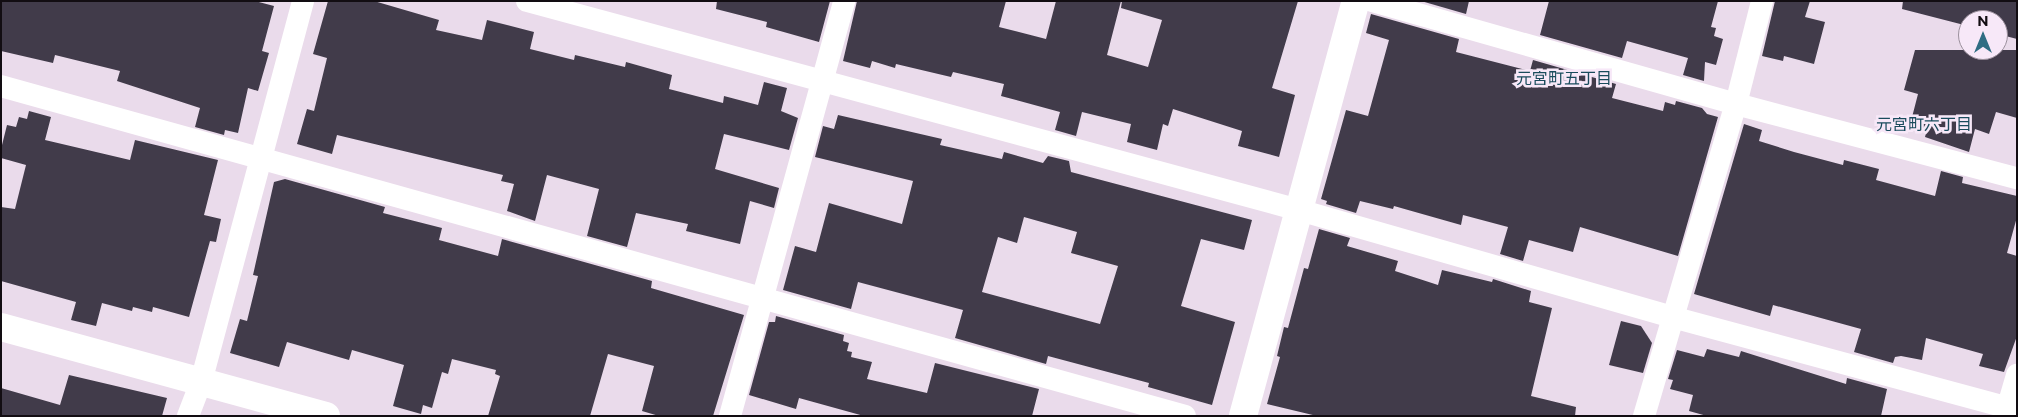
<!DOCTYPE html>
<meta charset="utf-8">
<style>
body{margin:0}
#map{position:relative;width:2018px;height:417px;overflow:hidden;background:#eadbeb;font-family:Montserrat,"Noto Sans JP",sans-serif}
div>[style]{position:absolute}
.building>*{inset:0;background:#413b4a}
.minor>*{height:22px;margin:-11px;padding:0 11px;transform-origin:11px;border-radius:11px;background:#fff}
.tertiary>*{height:28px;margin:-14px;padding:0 14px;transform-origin:14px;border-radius:14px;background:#fff}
span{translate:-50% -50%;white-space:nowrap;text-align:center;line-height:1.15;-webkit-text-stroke:5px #f7e8f8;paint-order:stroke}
.neighbourhood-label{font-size:16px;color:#194b5c}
.frame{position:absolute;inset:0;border:2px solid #120d12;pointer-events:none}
.north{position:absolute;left:1958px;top:10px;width:50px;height:50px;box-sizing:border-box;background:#f7e8f8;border:1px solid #9b909c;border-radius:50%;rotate:0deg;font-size:14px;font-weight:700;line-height:20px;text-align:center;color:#120d12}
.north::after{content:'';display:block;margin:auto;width:18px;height:22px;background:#2f6d83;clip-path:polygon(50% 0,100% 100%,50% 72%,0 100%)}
</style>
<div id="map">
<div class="building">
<i style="clip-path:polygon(1px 1px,255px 1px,274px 6px,262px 51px,269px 53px,258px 91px,248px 88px,238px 133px,225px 130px,224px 135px,195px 127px,200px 108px,117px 81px,120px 71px,55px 55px,53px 63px,1px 51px)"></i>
<i style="clip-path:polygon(328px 1px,374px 1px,439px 20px,436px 30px,482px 40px,487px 20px,534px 32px,530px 49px,574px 60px,575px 55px,625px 67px,626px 62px,672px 75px,669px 89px,723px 103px,724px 96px,758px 105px,764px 82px,787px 88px,781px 111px,798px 118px,789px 150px,724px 134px,715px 169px,779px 188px,774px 208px,750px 201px,740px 244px,686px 231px,688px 224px,636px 213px,627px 247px,587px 236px,599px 189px,547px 175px,535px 221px,507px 211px,514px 184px,501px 181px,503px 175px,337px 135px,332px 154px,297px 144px,307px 109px,314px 111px,327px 58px,313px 54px)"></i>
<i style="clip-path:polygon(717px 1px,830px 1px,819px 42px,766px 27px,767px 22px,716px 9px)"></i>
<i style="clip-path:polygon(857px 1px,1006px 1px,999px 27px,1046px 39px,1056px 1px,1121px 1px,1107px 55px,1148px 67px,1162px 20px,1121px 8px,1122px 1px,1298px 1px,1272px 88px,1295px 95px,1279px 157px,1238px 146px,1242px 131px,1173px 109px,1168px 126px,1163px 124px,1157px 150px,1127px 142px,1131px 124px,1082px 112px,1076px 136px,1055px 130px,1060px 112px,1001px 96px,1004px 84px,953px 72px,951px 77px,896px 64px,895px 68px,872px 61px,870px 68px,843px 61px)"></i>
<i style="clip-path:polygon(1421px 1px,1469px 1px,1466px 14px)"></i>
<i style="clip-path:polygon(1549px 1px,1718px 1px,1711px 27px,1716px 28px,1714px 36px,1723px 39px,1716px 65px,1705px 62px,1704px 81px,1683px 75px,1688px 58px,1627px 41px,1622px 58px,1540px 35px)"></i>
<i style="clip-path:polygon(1775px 1px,1810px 1px,1805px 17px,1825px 22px,1814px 64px,1784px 56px,1783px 61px,1762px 56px)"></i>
<i style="clip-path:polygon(1903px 1px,2017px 1px,2017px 39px,1998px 34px,1998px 20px,1968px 20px,1968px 26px,1902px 9px)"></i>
<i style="clip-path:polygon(1371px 14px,1459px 39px,1456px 52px,1530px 71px,1533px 60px,1616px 84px,1612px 98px,1663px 111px,1665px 102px,1675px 105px,1676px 101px,1702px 108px,1707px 114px,1718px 117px,1678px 256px,1580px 227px,1573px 252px,1529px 240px,1523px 261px,1500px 254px,1508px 227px,1463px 215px,1461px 225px,1394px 206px,1393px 209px,1360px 201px,1356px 213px,1326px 204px,1327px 201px,1321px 199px,1346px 110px,1368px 116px,1389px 40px,1366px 33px)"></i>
<i style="clip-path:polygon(1915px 50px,2017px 50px,2017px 118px,1996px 112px,1989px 134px,1975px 129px,1969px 152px,1925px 137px,1927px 129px,1910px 125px,1918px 94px,1904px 90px)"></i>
<i style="clip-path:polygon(29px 111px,51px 117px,45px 140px,130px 160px,135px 140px,218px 160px,204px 215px,221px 219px,216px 242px,210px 241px,189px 317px,153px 307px,152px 312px,133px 307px,132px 311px,102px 303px,96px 326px,71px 320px,76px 302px,1px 281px,1px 207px,15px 209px,26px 165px,1px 158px,1px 149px,7px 125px,16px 127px,19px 117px,27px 119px)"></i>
<i style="clip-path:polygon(evenodd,838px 115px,942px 139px,940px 145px,1002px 159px,1004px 152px,1043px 163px,1048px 156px,1069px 161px,1071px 172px,1252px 220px,1244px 250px,1201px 239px,1181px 306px,1235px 322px,1212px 405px,1148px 387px,1149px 383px,1048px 356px,1046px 364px,955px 338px,963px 310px,858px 282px,851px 309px,783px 290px,795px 246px,816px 252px,829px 203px,902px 224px,913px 181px,815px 157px,823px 126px,834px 129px,838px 115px,1024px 217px,1077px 232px,1071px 253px,1118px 266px,1100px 324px,982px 292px,998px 237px,1017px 243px,1024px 217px)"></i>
<i style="clip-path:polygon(1744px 124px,1762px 130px,1759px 141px,1794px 152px,1843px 165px,1844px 160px,1879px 169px,1876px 180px,1935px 196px,1941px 171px,1963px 177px,1962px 183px,2017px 196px,2017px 217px,2007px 253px,2017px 256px,2017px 336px,2004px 372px,1979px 366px,1983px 354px,1926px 338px,1922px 360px,1901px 356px,1895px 357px,1893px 363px,1854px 352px,1861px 329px,1773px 305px,1770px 316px,1694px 294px)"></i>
<i style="clip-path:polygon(285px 179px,385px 207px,383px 213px,442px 228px,439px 240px,498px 256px,502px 239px,652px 281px,651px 288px,744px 315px,713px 416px,659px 416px,642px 411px,654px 366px,608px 354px,590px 416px,488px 416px,500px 376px,495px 374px,496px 370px,452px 359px,448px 374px,442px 372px,432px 408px,423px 405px,421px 414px,393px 406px,404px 365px,352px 350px,349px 360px,287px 342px,279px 367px,230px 353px,240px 319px,247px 321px,258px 276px,253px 275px,274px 182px)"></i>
<i style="clip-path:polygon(1319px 229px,1350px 238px,1347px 246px,1398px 261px,1395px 271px,1438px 285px,1442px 270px,1492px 282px,1493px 279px,1531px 291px,1529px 302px,1552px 308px,1531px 396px,1576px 407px,1575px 416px,1317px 416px,1267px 404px,1280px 357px,1277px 356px,1284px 327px,1288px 328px,1304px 268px,1308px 269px)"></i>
<i style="clip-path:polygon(776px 316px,844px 335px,843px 341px,849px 343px,847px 351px,852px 352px,851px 357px,872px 362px,867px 379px,927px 393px,935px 363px,1039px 389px,1032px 416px,864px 416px,799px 398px,796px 409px,749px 395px,769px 322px,775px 322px)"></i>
<i style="clip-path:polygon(1621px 321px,1641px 326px,1652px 343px,1643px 373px,1609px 365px)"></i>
<i style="clip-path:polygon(1707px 349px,1739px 357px,1741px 351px,1846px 384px,1847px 378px,1887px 389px,1881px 416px,1707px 416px,1689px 411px,1693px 395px,1670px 389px,1673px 380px,1668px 379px,1677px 350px,1704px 357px)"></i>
<i style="clip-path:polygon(69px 375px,167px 398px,162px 416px,1px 416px,1px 388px,60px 405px)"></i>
</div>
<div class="minor">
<i style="left:527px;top:1px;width:800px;rotate:15.15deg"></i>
<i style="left:1299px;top:210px;width:388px;rotate:16deg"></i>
<i style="left:1672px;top:317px;width:357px;rotate:15.1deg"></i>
<i style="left:1372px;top:1px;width:378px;rotate:15.8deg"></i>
<i style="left:1736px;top:104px;width:291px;rotate:14.8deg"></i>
<i style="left:1px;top:86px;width:1229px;rotate:15.57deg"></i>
<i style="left:188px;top:416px;width:36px;rotate:-69deg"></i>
<i style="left:201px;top:382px;width:394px;rotate:-75deg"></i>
<i style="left:730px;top:416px;width:430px;rotate:-74.6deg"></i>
<i style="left:1644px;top:416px;width:325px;rotate:-73.6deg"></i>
<i style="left:1736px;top:104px;width:106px;rotate:-75.8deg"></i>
<i style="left:2005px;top:416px;width:43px;rotate:-73.7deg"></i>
</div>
<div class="tertiary">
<i style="left:1px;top:327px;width:337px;rotate:15.3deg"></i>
<i style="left:1243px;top:416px;width:430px;rotate:-74.8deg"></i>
</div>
<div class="neighbourhood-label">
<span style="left:1564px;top:79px">元宮町五丁目</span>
<span style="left:1924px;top:125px">元宮町六丁目</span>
</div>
<div class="frame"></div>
<div class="north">N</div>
</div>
